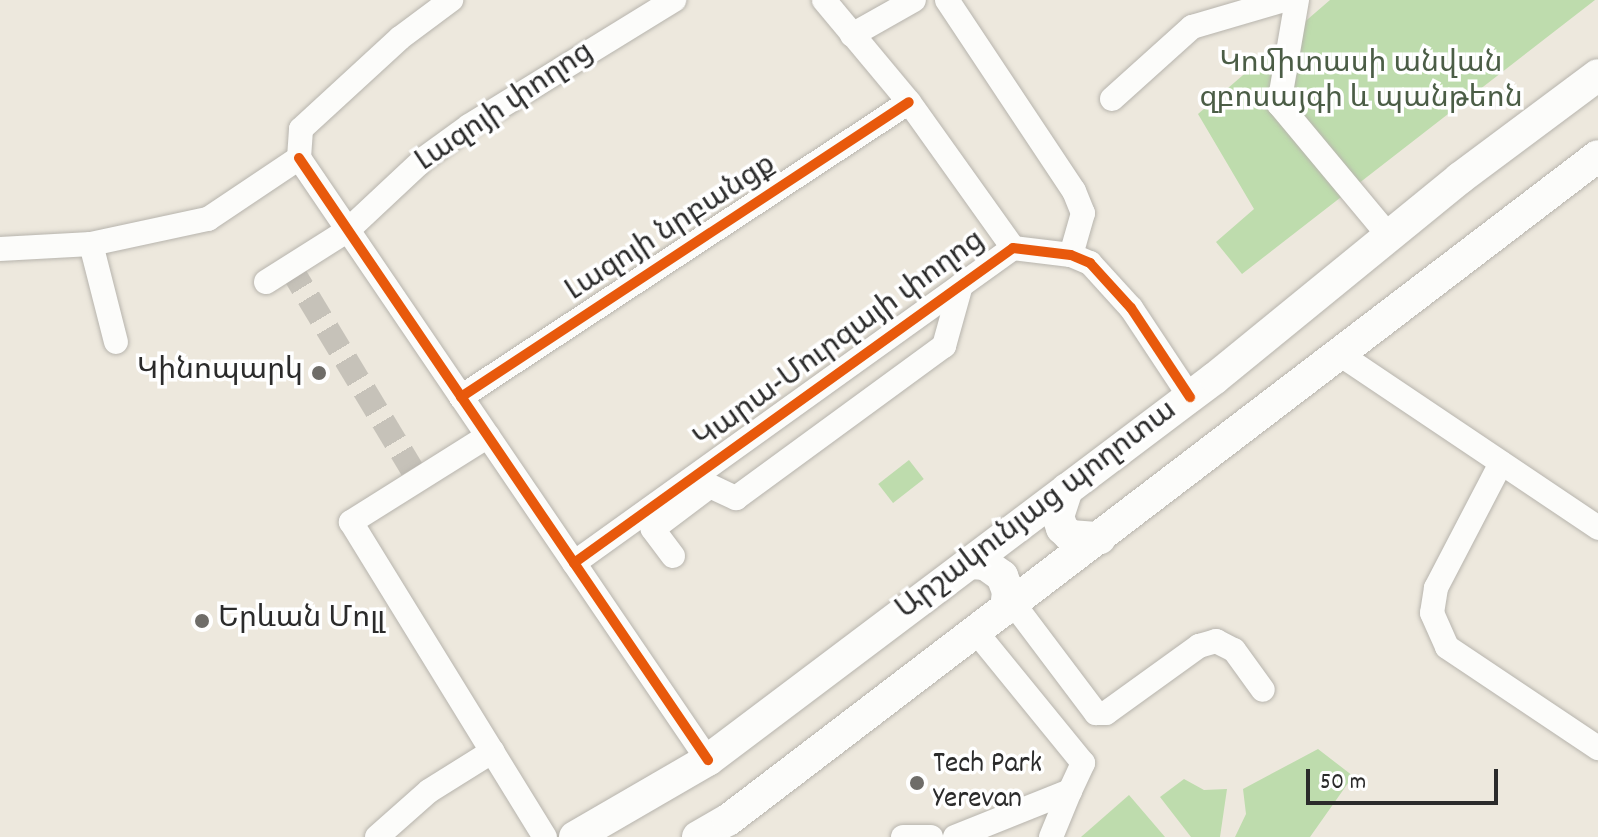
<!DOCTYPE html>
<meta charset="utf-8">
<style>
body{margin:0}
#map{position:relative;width:1598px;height:837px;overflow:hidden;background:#ede8dd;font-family:Dekko,"Noto Sans Armenian",sans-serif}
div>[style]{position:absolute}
.green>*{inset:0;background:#bedcad;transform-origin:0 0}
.minor-tunnel>*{height:24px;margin-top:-12px;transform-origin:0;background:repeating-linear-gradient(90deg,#c6c2b9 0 24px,transparent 0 36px)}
.roads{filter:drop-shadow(0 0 2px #b7b4ad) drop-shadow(0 0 2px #b7b4ad)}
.minor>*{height:24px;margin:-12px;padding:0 12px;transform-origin:12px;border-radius:12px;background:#fcfcfa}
.major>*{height:32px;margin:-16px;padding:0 16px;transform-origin:16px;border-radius:16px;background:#fcfcfa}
.cycleway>*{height:10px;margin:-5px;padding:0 5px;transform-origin:5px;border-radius:5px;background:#e8590c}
.dots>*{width:22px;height:22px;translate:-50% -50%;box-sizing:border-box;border:4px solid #fff;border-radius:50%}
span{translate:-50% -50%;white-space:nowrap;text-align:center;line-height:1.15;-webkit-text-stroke:7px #fff;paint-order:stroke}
.park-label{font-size:30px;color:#4b5d46}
.street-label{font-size:30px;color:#2b2b2b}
.poi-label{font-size:30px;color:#2b2b2b}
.right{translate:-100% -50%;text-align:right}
.left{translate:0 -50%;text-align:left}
.scale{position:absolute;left:1306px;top:769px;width:192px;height:36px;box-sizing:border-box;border:4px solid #2b2b2b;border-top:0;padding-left:10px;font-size:24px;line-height:28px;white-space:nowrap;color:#2b2b2b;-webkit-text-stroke:6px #fff;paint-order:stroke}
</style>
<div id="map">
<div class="green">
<i style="clip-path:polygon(1330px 0,1595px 0,1242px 274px,1216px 242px,1254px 209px,1198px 114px)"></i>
<i style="left:909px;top:460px;width:24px;height:39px;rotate:52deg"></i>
<i style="clip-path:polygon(1318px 749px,1353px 776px,1310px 837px,1235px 837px,1246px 814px,1243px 789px)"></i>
<i style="clip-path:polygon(1184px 779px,1204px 790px,1227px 789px,1220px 837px,1191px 837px,1160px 797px)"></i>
<i style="clip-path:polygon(1129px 795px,1165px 837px,1081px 837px)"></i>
</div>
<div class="minor-tunnel">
<i style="left:290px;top:267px;width:236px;rotate:58.9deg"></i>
</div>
<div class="roads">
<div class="minor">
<i style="left:824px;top:0;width:133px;rotate:50.2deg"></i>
<i style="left:909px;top:102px;width:179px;rotate:54.5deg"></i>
<i style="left:947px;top:0;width:229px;rotate:56.4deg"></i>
<i style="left:1074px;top:191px;width:24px;rotate:68deg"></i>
<i style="left:1083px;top:213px;width:44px;rotate:105.9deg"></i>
<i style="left:1297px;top:0;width:106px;rotate:99.8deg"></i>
<i style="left:1279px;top:104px;width:173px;rotate:50.2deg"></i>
<i style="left:852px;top:35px;width:71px;rotate:-29.4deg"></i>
<i style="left:1112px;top:99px;width:108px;rotate:-42deg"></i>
<i style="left:1192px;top:27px;width:96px;rotate:-16.4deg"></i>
<i style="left:299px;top:158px;width:728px;rotate:55.81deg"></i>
<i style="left:299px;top:158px;width:29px;rotate:-86deg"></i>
<i style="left:301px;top:129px;width:134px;rotate:-42.6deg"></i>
<i style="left:400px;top:38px;width:64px;rotate:-36.7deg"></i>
<i style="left:91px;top:244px;width:101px;rotate:75.7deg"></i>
<i style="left:0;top:249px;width:91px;rotate:-3.1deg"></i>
<i style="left:91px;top:244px;width:120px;rotate:-12.1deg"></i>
<i style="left:208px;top:219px;width:110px;rotate:-33.8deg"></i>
<i style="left:266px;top:282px;width:97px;rotate:-32.4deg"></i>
<i style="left:348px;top:230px;width:105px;rotate:-43.1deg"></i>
<i style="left:425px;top:158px;width:54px;rotate:-36deg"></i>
<i style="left:469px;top:126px;width:241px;rotate:-31.6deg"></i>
<i style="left:1341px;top:355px;width:310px;rotate:33.9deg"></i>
<i style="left:461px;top:397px;width:536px;rotate:-33.36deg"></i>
<i style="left:488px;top:436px;width:162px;rotate:147.9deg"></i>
<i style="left:351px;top:522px;width:370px;rotate:58.4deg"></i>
<i style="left:1501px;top:463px;width:141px;rotate:117.5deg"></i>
<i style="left:1436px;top:588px;width:25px;rotate:99deg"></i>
<i style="left:1432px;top:613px;width:37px;rotate:66deg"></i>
<i style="left:1447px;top:647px;width:182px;rotate:33.8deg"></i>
<i style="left:673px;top:556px;width:34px;rotate:-127deg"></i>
<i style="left:653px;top:529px;width:71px;rotate:-37deg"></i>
<i style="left:710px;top:486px;width:29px;rotate:25deg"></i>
<i style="left:736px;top:498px;width:258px;rotate:-36.2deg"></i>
<i style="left:944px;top:346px;width:63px;rotate:-74.4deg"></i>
<i style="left:574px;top:563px;width:540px;rotate:-35.66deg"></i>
<i style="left:1013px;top:248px;width:58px;rotate:6.9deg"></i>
<i style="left:1071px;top:255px;width:21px;rotate:23deg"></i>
<i style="left:1090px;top:263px;width:61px;rotate:47.7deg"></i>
<i style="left:1131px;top:308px;width:107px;rotate:56.5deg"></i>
<i style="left:1013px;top:603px;width:138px;rotate:53deg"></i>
<i style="left:1096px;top:713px;width:10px"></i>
<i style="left:1106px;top:713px;width:115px;rotate:-35.8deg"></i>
<i style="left:1199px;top:646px;width:18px;rotate:-16deg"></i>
<i style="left:1216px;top:641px;width:20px;rotate:27deg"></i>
<i style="left:1234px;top:650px;width:49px;rotate:54.1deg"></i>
<i style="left:377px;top:837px;width:69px;rotate:-41.5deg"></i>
<i style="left:429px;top:791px;width:75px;rotate:-32deg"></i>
<i style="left:903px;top:837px;width:28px"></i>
<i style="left:955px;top:837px;width:124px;rotate:-21.8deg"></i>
<i style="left:1070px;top:791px;width:31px;rotate:-65deg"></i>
<i style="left:1083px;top:763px;width:169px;rotate:-129.2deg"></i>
<i style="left:1051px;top:837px;width:50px;rotate:-67.6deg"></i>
</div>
<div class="major">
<i style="left:1067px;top:489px;width:28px;rotate:108deg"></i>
<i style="left:1058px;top:516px;width:13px;rotate:72deg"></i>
<i style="left:1062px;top:528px;width:11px;rotate:45deg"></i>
<i style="left:1070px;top:536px;width:30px;rotate:4deg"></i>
<i style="left:970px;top:563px;width:15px;rotate:4deg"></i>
<i style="left:985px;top:564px;width:21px;rotate:35deg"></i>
<i style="left:1002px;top:576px;width:17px;rotate:69deg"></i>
<i style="left:1008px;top:592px;width:17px;rotate:97deg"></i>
<i style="left:575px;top:837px;width:154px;rotate:-30.1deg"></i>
<i style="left:708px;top:760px;width:635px;rotate:-37deg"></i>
<i style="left:1215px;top:378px;width:316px;rotate:-39.2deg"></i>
<i style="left:1460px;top:178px;width:172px;rotate:-36.7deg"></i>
<i style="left:698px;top:837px;width:34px;rotate:-30deg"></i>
<i style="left:728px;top:820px;width:1094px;rotate:-37.35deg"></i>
</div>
</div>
<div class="cycleway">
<i style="left:299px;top:158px;width:728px;rotate:55.81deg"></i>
<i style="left:461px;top:397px;width:536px;rotate:-33.36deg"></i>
<i style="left:574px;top:563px;width:540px;rotate:-35.66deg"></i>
<i style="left:1013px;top:248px;width:58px;rotate:6.9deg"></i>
<i style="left:1071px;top:255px;width:21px;rotate:23deg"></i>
<i style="left:1090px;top:263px;width:61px;rotate:47.7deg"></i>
<i style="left:1131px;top:308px;width:107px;rotate:56.5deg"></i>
</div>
<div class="dots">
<i style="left:319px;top:373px;background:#6f6d69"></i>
<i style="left:202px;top:621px;background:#6f6d69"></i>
<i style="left:917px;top:783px;background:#6f6d69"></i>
</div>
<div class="park-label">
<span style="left:1361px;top:83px">Կոմիտասի անվան<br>զբոսայգի և պանթեոն</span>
</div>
<div class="street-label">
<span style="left:506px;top:109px;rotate:-34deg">Լազոյի փողոց</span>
<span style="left:672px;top:230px;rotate:-33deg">Լազոյի նրբանցք</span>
<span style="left:841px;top:342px;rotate:-36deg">Կարա-Մուրզայի փողոց</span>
<span style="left:1038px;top:512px;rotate:-37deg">Արշակունյաց պողոտա</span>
</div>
<div class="poi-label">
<span class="right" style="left:303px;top:373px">Կինոպարկ</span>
<span class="left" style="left:218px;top:621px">Երևան Մոլլ</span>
<span class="left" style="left:933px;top:783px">Tech Park<br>Yerevan</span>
</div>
<div class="scale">50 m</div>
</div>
